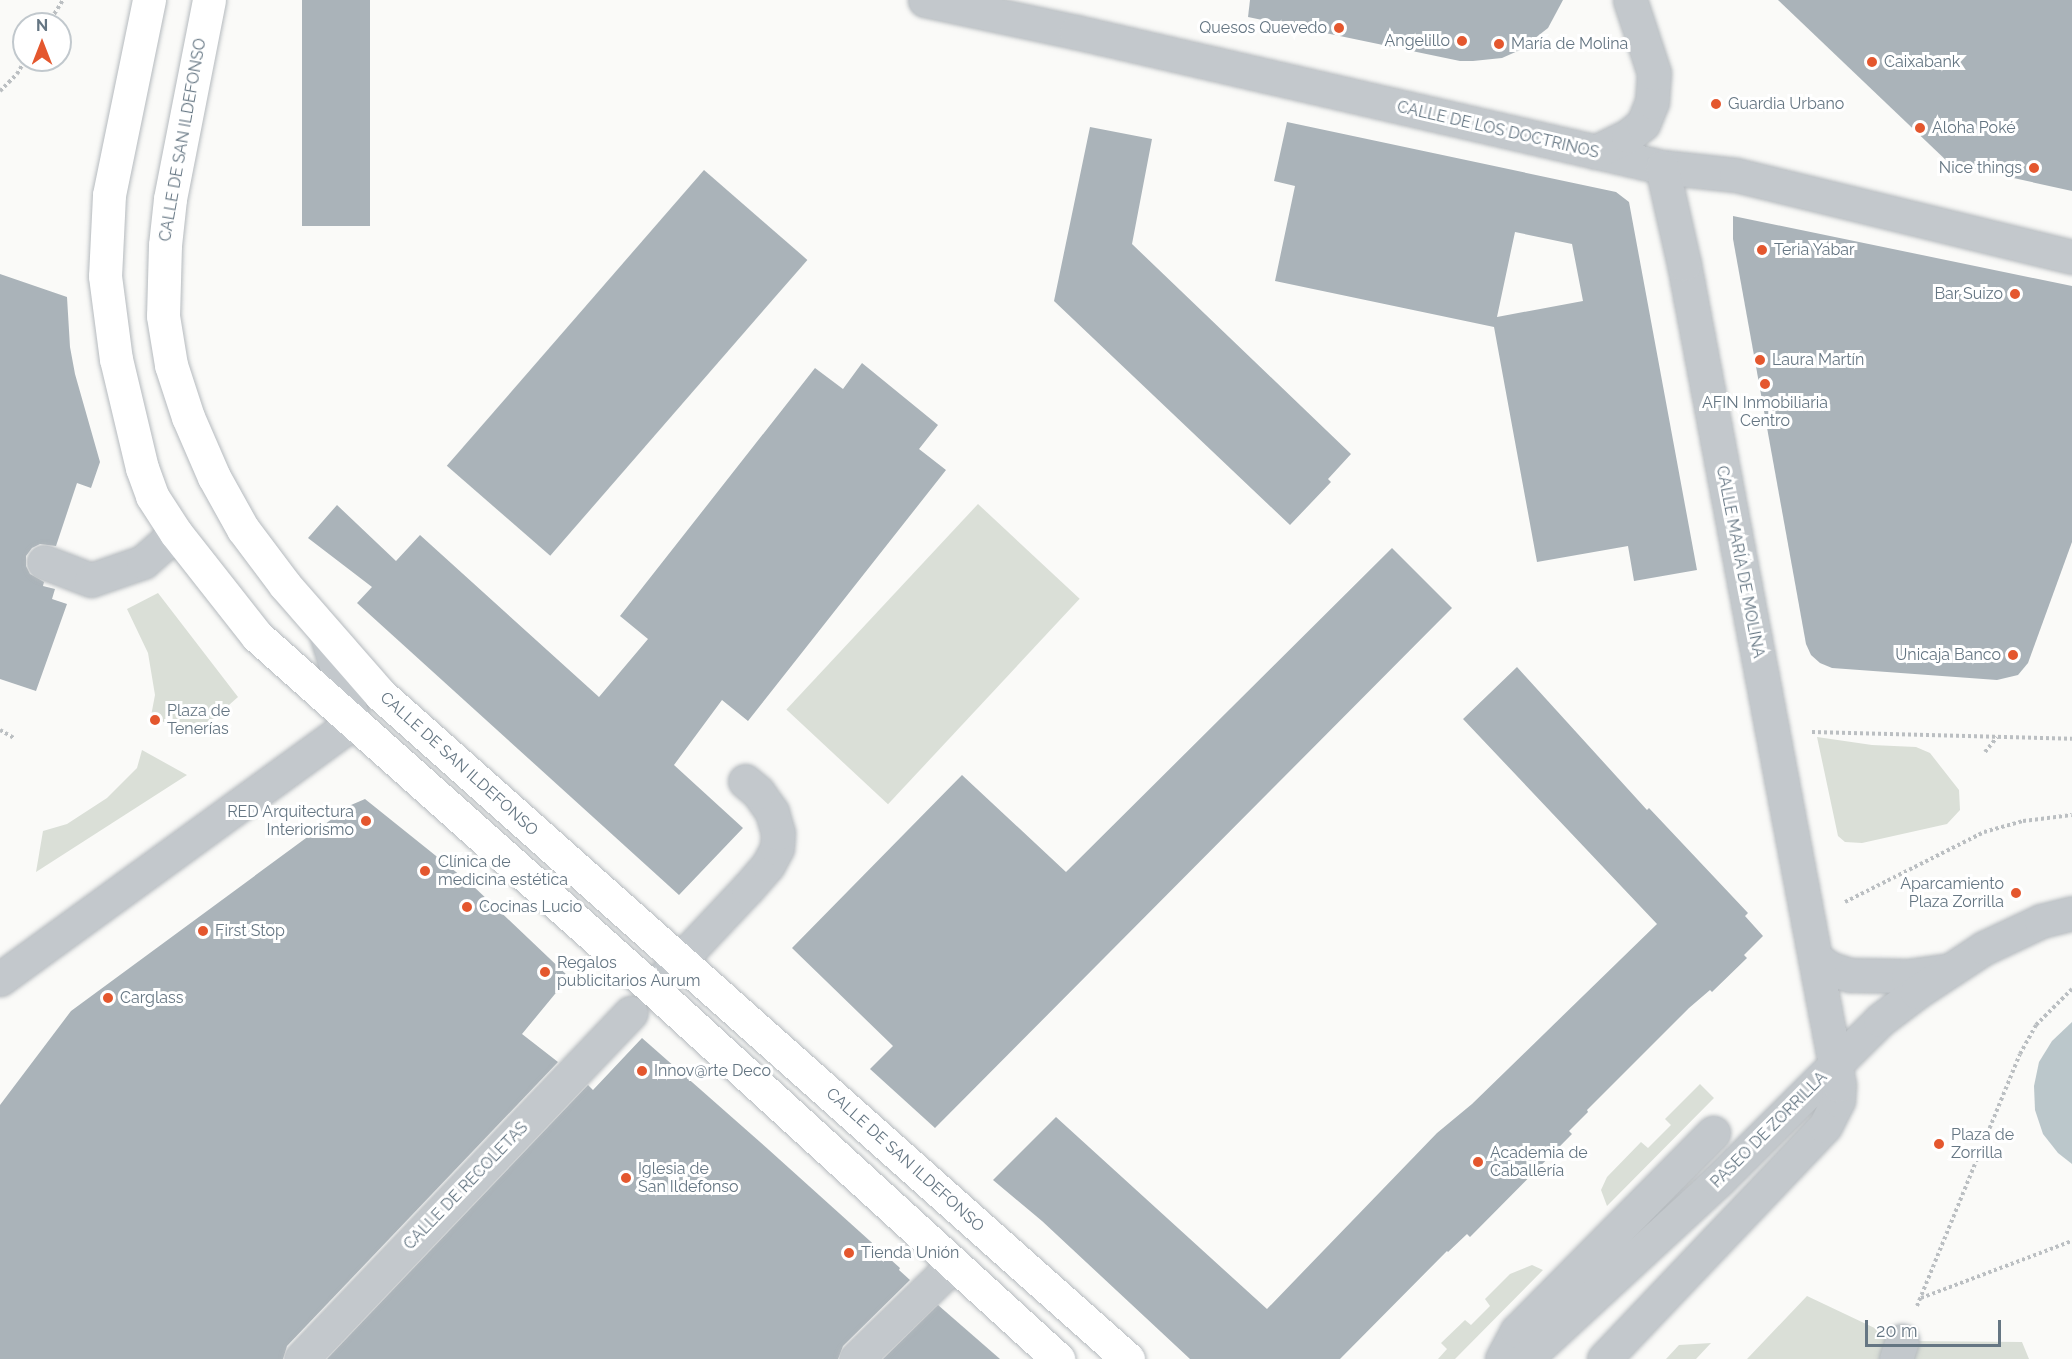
<!DOCTYPE html>
<meta charset="utf-8">
<style>
body{margin:0}
#map{position:relative;width:2072px;height:1359px;overflow:hidden;background:#fafaf8;font-family:Raleway,sans-serif}
div>[style]{position:absolute}
.green>*{inset:0;background:#dadfd7;transform-origin:0 0}
.water>*{inset:0;background:#bbc7cb}
.building>*{inset:0;background:#aab3b9;transform-origin:0 0}
.path>*{height:4px;margin-top:-2px;transform-origin:0;background:repeating-linear-gradient(90deg,#bbbfc2 0 3px,transparent 0 6px)}
.roads{filter:drop-shadow(0 0 2px #b5babe) drop-shadow(0 0 2px #b5babe)}
.minor>*{height:33px;margin:-16.5px;padding:0 16.5px;transform-origin:16.5px;border-radius:16.5px;background:#c3c8cc}
.major>*{height:33px;margin:-16.5px;padding:0 16.5px;transform-origin:16.5px;border-radius:16.5px;background:#fff}
.dots>*{width:16px;height:16px;translate:-50% -50%;box-sizing:border-box;border:3px solid #fff;border-radius:50%}
span{translate:-50% -50%;white-space:nowrap;text-align:center;line-height:1.15;-webkit-text-stroke:6px #fff;paint-order:stroke}
.poi-label{font-size:16px;color:#657683}
.right{translate:-100% -50%;text-align:right}
.left{translate:0 -50%;text-align:left}
.street-label{font-size:16px;color:#657683}
.north{position:absolute;left:12px;top:12px;width:60px;height:60px;box-sizing:border-box;background:#fff;border:2px solid #c1c8cd;border-radius:50%;rotate:0deg;font-size:16px;font-weight:700;line-height:24px;text-align:center;color:#657683}
.north::after{content:'';display:block;margin:auto;width:21px;height:27px;background:#e4572e;clip-path:polygon(50% 0,100% 100%,50% 72%,0 100%)}
.scale{position:absolute;left:1865px;top:1320px;width:136px;height:27px;box-sizing:border-box;border:3px solid #657683;border-top:0;padding-left:8px;font-size:18px;line-height:21px;white-space:nowrap;color:#657683;-webkit-text-stroke:4px #fff;paint-order:stroke}
</style>
<div id="map">
<div class="green">
<i style="left:978px;top:504px;width:139px;height:281px;rotate:43deg"></i>
<i style="clip-path:polygon(158px 593px,238px 697px,194px 736px,151px 716px,155px 695px,148px 653px,127px 609px)"></i>
<i style="clip-path:polygon(1817px 737px,1872px 745px,1916px 747px,1930px 753px,1959px 790px,1960px 810px,1947px 824px,1862px 843px,1845px 842px,1838px 836px)"></i>
<i style="clip-path:polygon(142px 750px,187px 775px,36px 872px,43px 831px,67px 824px,107px 798px,137px 768px)"></i>
<i style="clip-path:polygon(1700px 1084px,1714px 1098px,1607px 1206px,1601px 1190px,1607px 1177px,1641px 1142px,1648px 1148px,1671px 1125px,1665px 1119px)"></i>
<i style="clip-path:polygon(1532px 1265px,1543px 1270px,1455px 1359px,1438px 1359px,1447px 1349px,1441px 1343px,1465px 1320px,1471px 1325px,1490px 1306px,1485px 1299px,1510px 1274px)"></i>
<i style="clip-path:polygon(1807px 1296px,1902px 1341px,2022px 1342px,2029px 1359px,1747px 1359px)"></i>
<i style="clip-path:polygon(1711px 1343px,1696px 1359px,1666px 1359px,1679px 1345px)"></i>
</div>
<div class="water">
<i style="clip-path:polygon(2072px 1022px,2072px 1164px,2058px 1153px,2043px 1134px,2035px 1110px,2034px 1086px,2039px 1062px,2052px 1041px)"></i>
</div>
<div class="building">
<i style="left:302px;top:0;width:68px;height:226px"></i>
<i style="clip-path:polygon(1250px 0,1563px 0,1548px 28px,1520px 50px,1502px 58px,1473px 61px,1460px 61px,1248px 17px)"></i>
<i style="clip-path:polygon(1778px 0,2072px 0,2072px 191px,1950px 164px)"></i>
<i style="clip-path:polygon(evenodd,1287px 122px,1616px 192px,1629px 202px,1697px 570px,1634px 581px,1628px 546px,1537px 562px,1494px 327px,1275px 281px,1295px 186px,1274px 181px,1287px 122px,1515px 232px,1572px 244px,1583px 301px,1497px 317px,1515px 232px)"></i>
<i style="clip-path:polygon(1090px 127px,1152px 139px,1132px 244px,1351px 454px,1328px 479px,1331px 482px,1290px 525px,1054px 301px)"></i>
<i style="left:704px;top:170px;width:137px;height:392px;rotate:41deg"></i>
<i style="clip-path:polygon(1733px 216px,2072px 286px,2072px 542px,2028px 663px,2018px 675px,1997px 680px,1832px 668px,1820px 663px,1811px 655px,1806px 644px,1733px 239px)"></i>
<i style="clip-path:polygon(0 274px,67px 297px,70px 347px,75px 374px,100px 462px,91px 488px,77px 483px,56px 546px,40px 544px,32px 548px,26px 556px,26px 566px,30px 574px,44px 582px,43px 586px,55px 589px,52px 599px,67px 604px,36px 691px,0 679px)"></i>
<i style="clip-path:polygon(862px 363px,938px 425px,919px 449px,946px 470px,748px 721px,722px 700px,674px 765px,743px 828px,679px 895px,357px 603px,372px 587px,308px 538px,337px 505px,396px 561px,420px 535px,599px 697px,648px 639px,620px 616px,815px 368px,843px 389px)"></i>
<i style="clip-path:polygon(1392px 548px,1452px 608px,935px 1128px,870px 1069px,893px 1046px,792px 948px,962px 775px,1066px 872px)"></i>
<i style="clip-path:polygon(1517px 667px,1647px 810px,1649px 808px,1748px 913px,1745px 916px,1763px 936px,1744px 955px,1747px 958px,1712px 992px,1710px 990px,1689px 1008px,1587px 1110px,1588px 1112px,1569px 1131px,1572px 1134px,1470px 1237px,1467px 1234px,1448px 1252px,1447px 1251px,1340px 1359px,1190px 1359px,1042px 1221px,993px 1180px,1056px 1117px,1267px 1309px,1437px 1133px,1472px 1104px,1657px 924px,1463px 719px)"></i>
<i style="clip-path:polygon(365px 799px,471px 884px,569px 977px,522px 1034px,558px 1062px,287px 1346px,283px 1359px,0 1359px,0 1105px,71px 1011px,351px 805px)"></i>
<i style="clip-path:polygon(642px 1038px,769px 1150px,900px 1268px,899px 1270px,910px 1280px,843px 1346px,838px 1359px,327px 1359px,588px 1085px,593px 1090px)"></i>
<i style="clip-path:polygon(938px 1305px,1000px 1359px,883px 1359px)"></i>
</div>
<div class="path">
<i style="left:48px;top:24px;width:28px;rotate:-58deg"></i>
<i style="left:0;top:91px;width:24px;rotate:-45deg"></i>
<i style="left:17px;top:74px;width:16px;rotate:-60deg"></i>
<i style="left:0;top:730px;width:16px;rotate:30deg"></i>
<i style="left:1812px;top:732px;width:260px;rotate:1.5deg"></i>
<i style="left:1985px;top:752px;width:19px;rotate:-51deg"></i>
<i style="left:1845px;top:902px;width:156px;rotate:-26.7deg"></i>
<i style="left:1984px;top:832px;width:41px;rotate:-15.8deg"></i>
<i style="left:2023px;top:821px;width:49px;rotate:-7deg"></i>
<i style="left:1921px;top:1298px;width:161px;rotate:-20.7deg"></i>
<i style="left:1917px;top:1306px;width:272px;rotate:-67.8deg"></i>
<i style="left:2020px;top:1054px;width:33px;rotate:-61deg"></i>
<i style="left:2036px;top:1025px;width:51px;rotate:-45deg"></i>
</div>
<div class="roads">
<div class="minor">
<i style="left:925px;top:0;width:154px;rotate:12deg"></i>
<i style="left:1076px;top:32px;width:601px;rotate:12.97deg"></i>
<i style="left:1662px;top:167px;width:74px;rotate:6.2deg"></i>
<i style="left:1736px;top:175px;width:346px;rotate:13.7deg"></i>
<i style="left:1595px;top:152px;width:37px;rotate:-26deg"></i>
<i style="left:1628px;top:136px;width:19px;rotate:-39deg"></i>
<i style="left:1643px;top:124px;width:24px;rotate:-68deg"></i>
<i style="left:1652px;top:102px;width:29px;rotate:-86deg"></i>
<i style="left:1654px;top:73px;width:77px;rotate:-108.2deg"></i>
<i style="left:44px;top:562px;width:50px;rotate:21deg"></i>
<i style="left:91px;top:580px;width:55px;rotate:-19.1deg"></i>
<i style="left:143px;top:562px;width:44px;rotate:-41.3deg"></i>
<i style="left:1815px;top:958px;width:19px;rotate:35deg"></i>
<i style="left:1831px;top:969px;width:20px;rotate:18deg"></i>
<i style="left:1850px;top:975px;width:58px;rotate:1deg"></i>
<i style="left:1908px;top:976px;width:36px;rotate:-8deg"></i>
<i style="left:0;top:979px;width:437px;rotate:-36deg"></i>
<i style="left:354px;top:722px;width:96px;rotate:-107.7deg"></i>
<i style="left:653px;top:989px;width:139px;rotate:-46.8deg"></i>
<i style="left:748px;top:888px;width:30px;rotate:-49deg"></i>
<i style="left:768px;top:865px;width:19px;rotate:-62deg"></i>
<i style="left:777px;top:848px;width:15px;rotate:-86deg"></i>
<i style="left:778px;top:833px;width:22px;rotate:-106deg"></i>
<i style="left:772px;top:812px;width:24px;rotate:-125deg"></i>
<i style="left:758px;top:792px;width:17px;rotate:-140deg"></i>
<i style="left:301px;top:1359px;width:478px;rotate:-46.4deg"></i>
<i style="left:856px;top:1359px;width:135px;rotate:-44.1deg"></i>
<i style="left:1502px;top:1359px;width:32px;rotate:-62deg"></i>
<i style="left:1517px;top:1331px;width:279px;rotate:-45.3deg"></i>
<i style="left:1525px;top:1359px;width:263px;rotate:-42.7deg"></i>
<i style="left:1718px;top:1181px;width:228px;rotate:-44.8deg"></i>
<i style="left:1880px;top:1020px;width:46px;rotate:-37.1deg"></i>
<i style="left:1917px;top:992px;width:80px;rotate:-33.3deg"></i>
<i style="left:1984px;top:948px;width:63px;rotate:-25.3deg"></i>
<i style="left:2041px;top:921px;width:32px;rotate:-14deg"></i>
<i style="left:1604px;top:1359px;width:321px;rotate:-46.5deg"></i>
<i style="left:1825px;top:1126px;width:29px;rotate:-63deg"></i>
<i style="left:1838px;top:1100px;width:15px;rotate:-86deg"></i>
<i style="left:1839px;top:1085px;width:836px;rotate:-100.69deg"></i>
<i style="left:1684px;top:264px;width:99px;rotate:-102.8deg"></i>
<i style="left:1896px;top:1359px;width:19px;rotate:-72deg"></i>
</div>
<div class="major">
<i style="left:149px;top:0;width:199px;rotate:101.6deg"></i>
<i style="left:109px;top:195px;width:81px;rotate:92.8deg"></i>
<i style="left:105px;top:276px;width:84px;rotate:82.5deg"></i>
<i style="left:116px;top:359px;width:112px;rotate:76.6deg"></i>
<i style="left:142px;top:468px;width:30px;rotate:70deg"></i>
<i style="left:152px;top:496px;width:44px;rotate:57deg"></i>
<i style="left:176px;top:533px;width:131px;rotate:51.8deg"></i>
<i style="left:257px;top:636px;width:530px;rotate:41.71deg"></i>
<i style="left:653px;top:989px;width:549px;rotate:42.41deg"></i>
<i style="left:209px;top:0;width:203px;rotate:101.1deg"></i>
<i style="left:170px;top:199px;width:46px;rotate:96.2deg"></i>
<i style="left:165px;top:245px;width:71px;rotate:91.6deg"></i>
<i style="left:163px;top:316px;width:50px;rotate:80.7deg"></i>
<i style="left:171px;top:365px;width:55px;rotate:71.9deg"></i>
<i style="left:188px;top:417px;width:65px;rotate:66.6deg"></i>
<i style="left:214px;top:477px;width:60px;rotate:60.9deg"></i>
<i style="left:243px;top:529px;width:70px;rotate:53.1deg"></i>
<i style="left:285px;top:585px;width:145px;rotate:48.9deg"></i>
<i style="left:380px;top:694px;width:1001px;rotate:41.64deg"></i>
</div>
</div>
<div class="dots">
<i style="left:1339px;top:28px;background:#e4572e"></i>
<i style="left:1462px;top:41px;background:#e4572e"></i>
<i style="left:1499px;top:44px;background:#e4572e"></i>
<i style="left:1872px;top:62px;background:#e4572e"></i>
<i style="left:1716px;top:104px;background:#e4572e"></i>
<i style="left:1920px;top:128px;background:#e4572e"></i>
<i style="left:2034px;top:168px;background:#e4572e"></i>
<i style="left:1762px;top:250px;background:#e4572e"></i>
<i style="left:2015px;top:294px;background:#e4572e"></i>
<i style="left:1760px;top:360px;background:#e4572e"></i>
<i style="left:1765px;top:384px;background:#e4572e"></i>
<i style="left:2013px;top:655px;background:#e4572e"></i>
<i style="left:155px;top:720px;background:#e4572e"></i>
<i style="left:366px;top:821px;background:#e4572e"></i>
<i style="left:425px;top:871px;background:#e4572e"></i>
<i style="left:2016px;top:893px;background:#e4572e"></i>
<i style="left:467px;top:907px;background:#e4572e"></i>
<i style="left:203px;top:931px;background:#e4572e"></i>
<i style="left:545px;top:972px;background:#e4572e"></i>
<i style="left:108px;top:998px;background:#e4572e"></i>
<i style="left:642px;top:1071px;background:#e4572e"></i>
<i style="left:1939px;top:1144px;background:#e4572e"></i>
<i style="left:1478px;top:1162px;background:#e4572e"></i>
<i style="left:626px;top:1178px;background:#e4572e"></i>
<i style="left:849px;top:1253px;background:#e4572e"></i>
</div>
<div class="poi-label">
<span class="right" style="left:1327px;top:28px">Quesos Quevedo</span>
<span class="right" style="left:1450px;top:41px">Angelillo</span>
<span class="left" style="left:1511px;top:44px">María de Molina</span>
<span class="left" style="left:1884px;top:62px">Caixabank</span>
<span class="left" style="left:1728px;top:104px">Guardia Urbano</span>
<span class="left" style="left:1932px;top:128px">Aloha Poké</span>
<span class="right" style="left:2022px;top:168px">Nice things</span>
<span class="left" style="left:1774px;top:250px">Teria Yabar</span>
<span class="right" style="left:2003px;top:294px">Bar Suizo</span>
<span class="left" style="left:1772px;top:360px">Laura Martín</span>
<span style="left:1765px;top:412px">AFIN Inmobiliaria<br>Centro</span>
<span class="right" style="left:2001px;top:655px">Unicaja Banco</span>
<span class="left" style="left:167px;top:720px">Plaza de<br>Tenerías</span>
<span class="right" style="left:354px;top:821px">RED Arquitectura<br>Interiorismo</span>
<span class="left" style="left:438px;top:871px">Clínica de<br>medicina estética</span>
<span class="right" style="left:2004px;top:893px">Aparcamiento<br>Plaza Zorrilla</span>
<span class="left" style="left:479px;top:907px">Cocinas Lucio</span>
<span class="left" style="left:215px;top:931px">First Stop</span>
<span class="left" style="left:557px;top:972px">Regalos<br>publicitarios Aurum</span>
<span class="left" style="left:120px;top:998px">Carglass</span>
<span class="left" style="left:654px;top:1071px">Innov@rte Deco</span>
<span class="left" style="left:1951px;top:1144px">Plaza de<br>Zorrilla</span>
<span class="left" style="left:1490px;top:1162px">Academia de<br>Caballería</span>
<span class="left" style="left:638px;top:1178px">Iglesia de<br>San Ildefonso</span>
<span class="left" style="left:861px;top:1253px">Tienda Unión</span>
</div>
<div class="street-label">
<span style="left:1498px;top:130px;rotate:13deg">CALLE DE LOS DOCTRINOS</span>
<span style="left:183px;top:140px;rotate:-80deg">CALLE DE SAN ILDEFONSO</span>
<span style="left:1740px;top:562px;rotate:79deg">CALLE MARÍA DE MOLINA</span>
<span style="left:459px;top:764px;rotate:42deg">CALLE DE SAN ILDEFONSO</span>
<span style="left:1769px;top:1130px;rotate:-45deg">PASEO DE ZORRILLA</span>
<span style="left:905px;top:1160px;rotate:42deg">CALLE DE SAN ILDEFONSO</span>
<span style="left:466px;top:1186px;rotate:-46deg">CALLE DE RECOLETAS</span>
</div>
<div class="north">N</div>
<div class="scale">20 m</div>
</div>
